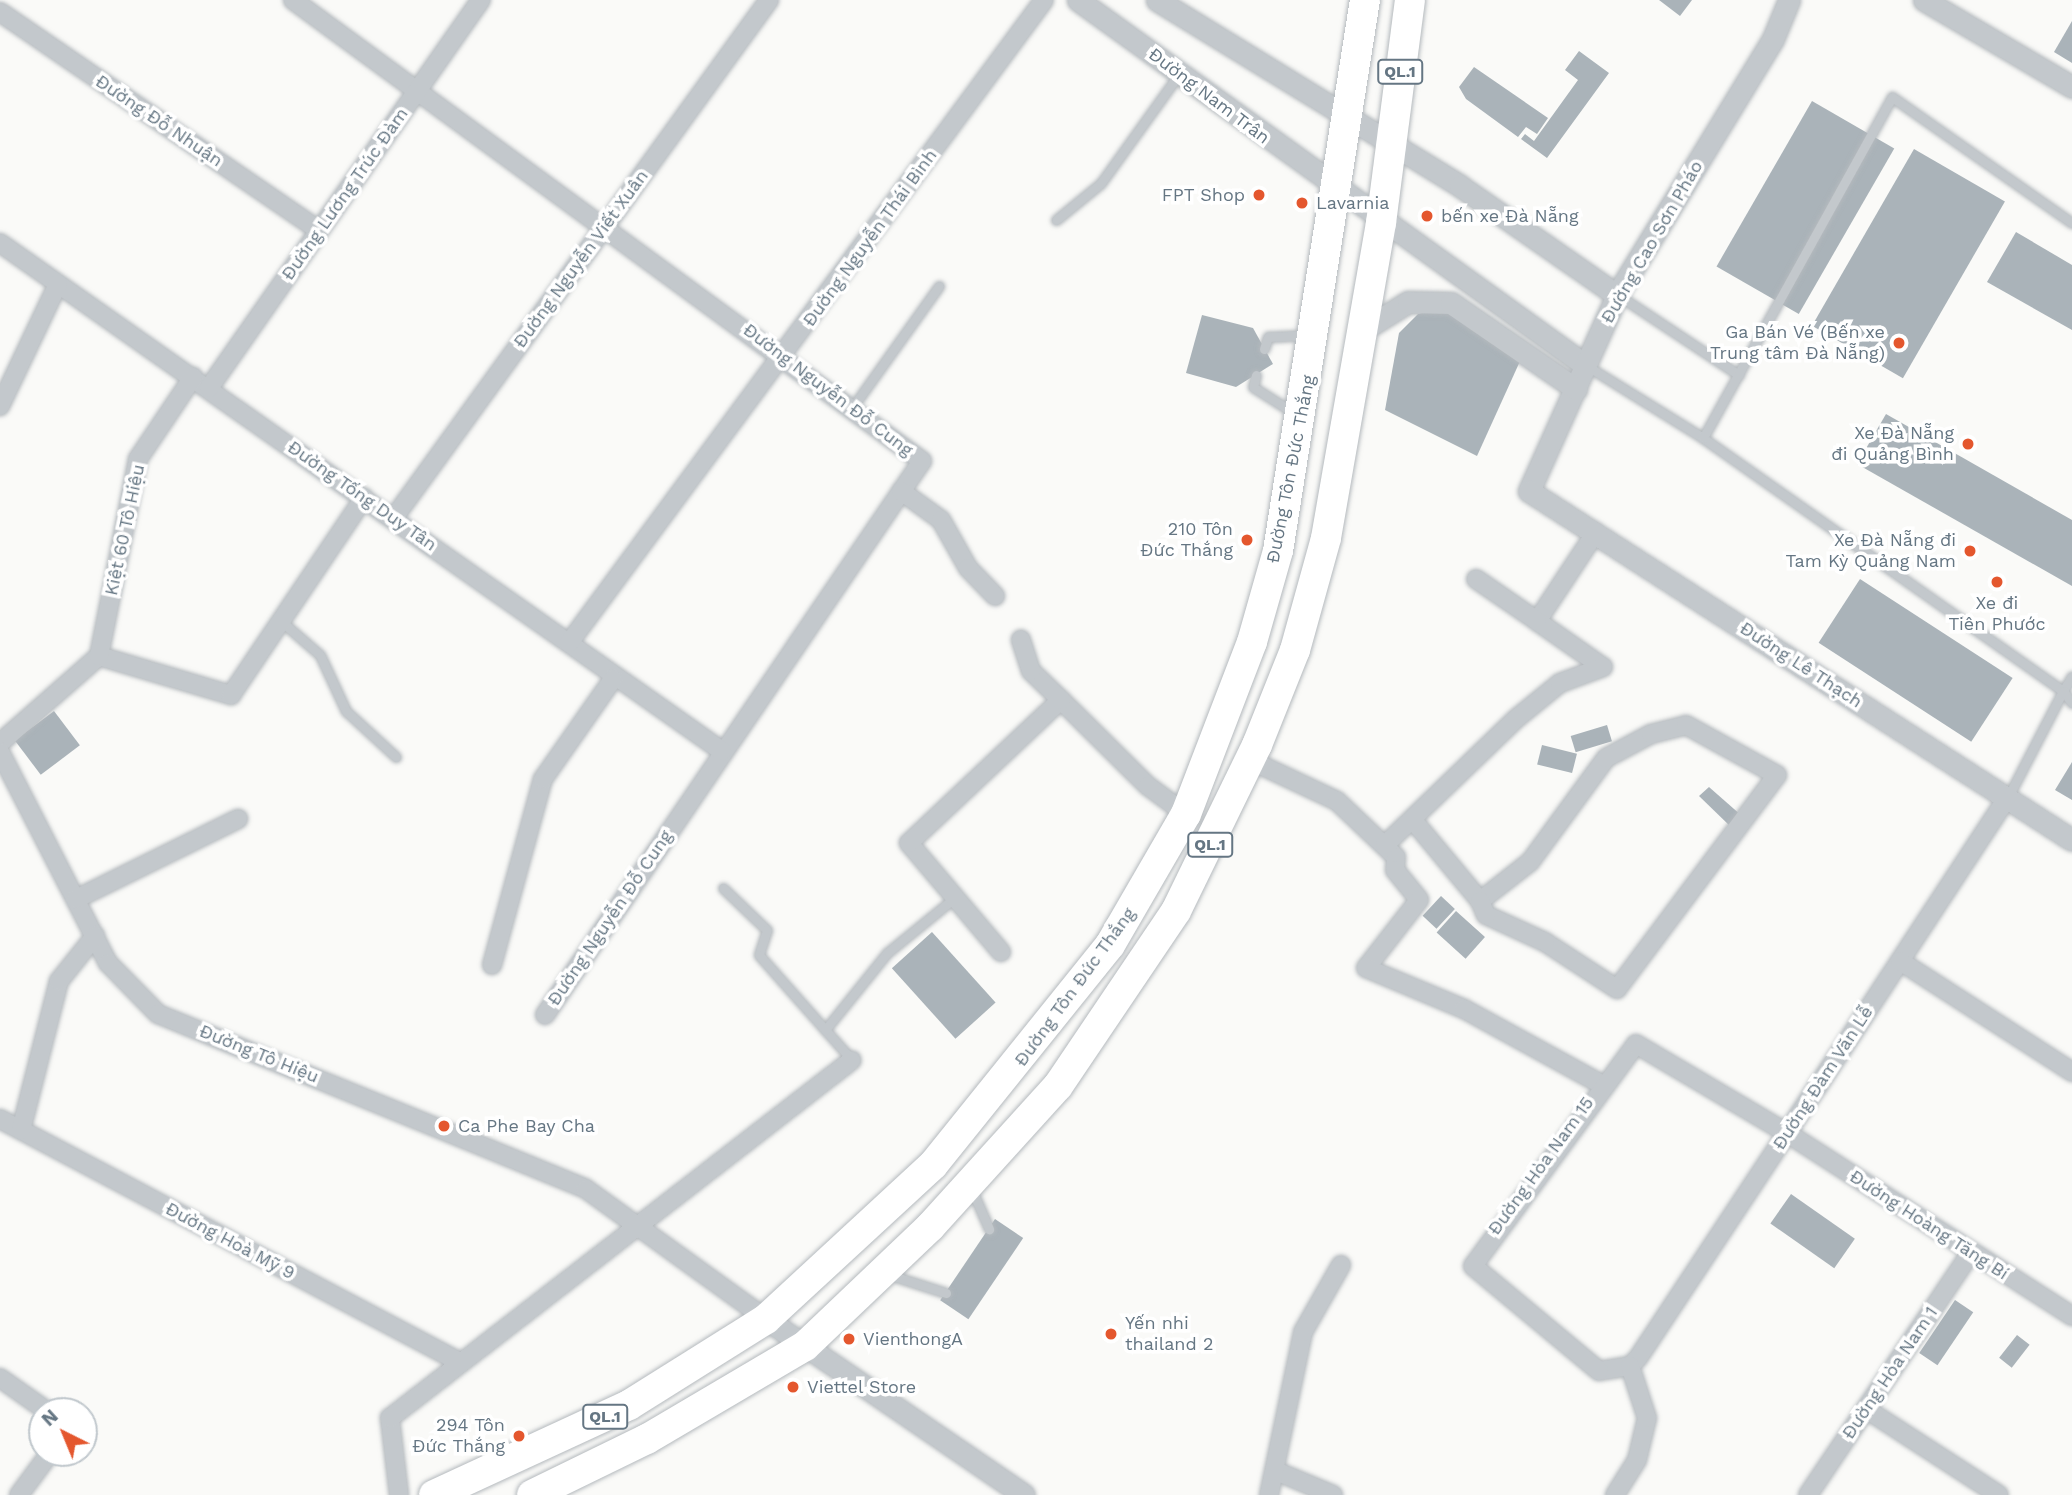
<!DOCTYPE html>
<meta charset="utf-8">
<style>
body{margin:0}
#map{position:relative;width:2072px;height:1495px;overflow:hidden;background:#fafaf8;font-family:"Work Sans",sans-serif}
div>[style]{position:absolute}
.building>*{inset:0;background:#aab3b9;transform-origin:0 0}
.roads{filter:drop-shadow(0 0 2px #b4b9bd) drop-shadow(0 0 2px #b4b9bd)}
.service>*{height:9px;margin:-4.5px;padding:0 4.5px;transform-origin:4.5px;border-radius:4.5px;background:#c3c8cc}
.minor>*{height:18px;margin:-9px;padding:0 9px;transform-origin:9px;border-radius:9px;background:#c3c8cc}
.tertiary>*{height:21px;margin:-10.5px;padding:0 10.5px;transform-origin:10.5px;border-radius:10.5px;background:#c3c8cc}
.trunk>*{height:30px;margin:-15px;padding:0 15px;transform-origin:15px;border-radius:15px;background:#fff}
.dots>*{width:19px;height:19px;translate:-50% -50%;box-sizing:border-box;border:4px solid #fff;border-radius:50%}
span{translate:-50% -50%;white-space:nowrap;text-align:center;line-height:1.15;-webkit-text-stroke:7px #fff;paint-order:stroke}
.shield-label span{padding:2px 5px;background:#fff;border:2px solid;border-radius:5px;-webkit-text-stroke-width:0}
.shield-label{font-size:16px;color:#657683;font-weight:700}
.street-label{font-size:18px;color:#657683}
.poi-label{font-size:18px;color:#657683}
.right{translate:-100% -50%;text-align:right}
.left{translate:0 -50%;text-align:left}
.north{position:absolute;left:28px;top:1397px;width:70px;height:70px;box-sizing:border-box;background:#fff;border:2px solid #c1c8cd;border-radius:50%;rotate:317deg;font-size:19px;font-weight:700;line-height:28px;text-align:center;color:#657683}
.north::after{content:'';display:block;margin:auto;width:24px;height:32px;background:#e4572e;clip-path:polygon(50% 0,100% 100%,50% 72%,0 100%)}
</style>
<div id="map">
<div class="building">
<i style="clip-path:polygon(1659px 0,1692px 0,1680px 16px)"></i>
<i style="clip-path:polygon(2072px 21px,2072px 63px,2054px 52px)"></i>
<i style="clip-path:polygon(1579px 51px,1609px 73px,1547px 158px,1521px 139px,1525px 134px,1534px 141px,1578px 80px,1565px 70px)"></i>
<i style="clip-path:polygon(1474px 67px,1548px 118px,1537px 134px,1526px 127px,1518px 137px,1466px 99px,1459px 87px)"></i>
<i style="left:1812px;top:101px;width:95px;height:191px;rotate:30deg"></i>
<i style="left:1914px;top:149px;width:105px;height:204px;rotate:30deg"></i>
<i style="clip-path:polygon(2016px 232px,2072px 265px,2072px 330px,1987px 282px)"></i>
<i style="clip-path:polygon(1441px 309px,1521px 359px,1477px 456px,1385px 410px,1399px 333px,1418px 314px)"></i>
<i style="clip-path:polygon(1202px 315px,1253px 328px,1273px 364px,1236px 387px,1186px 373px)"></i>
<i style="clip-path:polygon(1886px 414px,2072px 520px,2072px 586px,1857px 464px)"></i>
<i style="left:1860px;top:579px;width:182px;height:76px;rotate:33deg"></i>
<i style="left:54px;top:711px;width:43px;height:49px;rotate:53deg"></i>
<i style="left:1607px;top:725px;width:17px;height:38px;rotate:73deg"></i>
<i style="left:1542px;top:745px;width:36px;height:20px;rotate:14deg"></i>
<i style="clip-path:polygon(2072px 762px,2072px 800px,2055px 790px)"></i>
<i style="clip-path:polygon(1709px 787px,1742px 816px,1731px 827px,1699px 796px)"></i>
<i style="left:1441px;top:896px;width:19px;height:27px;rotate:43deg"></i>
<i style="left:1456px;top:911px;width:39px;height:29px;rotate:42deg"></i>
<i style="left:932px;top:932px;width:95px;height:54px;rotate:48deg"></i>
<i style="left:1791px;top:1194px;width:78px;height:36px;rotate:35deg"></i>
<i style="left:995px;top:1219px;width:34px;height:98px;rotate:34deg"></i>
<i style="left:1955px;top:1300px;width:22px;height:64px;rotate:34deg"></i>
<i style="left:2017px;top:1335px;width:16px;height:29px;rotate:38deg"></i>
</div>
<div class="roads">
<div class="service">
<i style="left:1056px;top:220px;width:58px;rotate:-39.4deg"></i>
<i style="left:1101px;top:183px;width:134px;rotate:-54.4deg"></i>
<i style="left:1618px;top:295px;width:145px;rotate:33.5deg"></i>
<i style="left:1264px;top:349px;width:13px;rotate:-72deg"></i>
<i style="left:1268px;top:337px;width:39px;rotate:-3deg"></i>
<i style="left:1587px;top:366px;width:137px;rotate:31.8deg"></i>
<i style="left:1703px;top:438px;width:440px;rotate:35.1deg"></i>
<i style="left:2063px;top:691px;width:17px;rotate:-59deg"></i>
<i style="left:1256px;top:375px;width:12px;rotate:104deg"></i>
<i style="left:1253px;top:387px;width:49px;rotate:32.4deg"></i>
<i style="left:852px;top:408px;width:150px;rotate:-54.5deg"></i>
<i style="left:1703px;top:438px;width:390px;rotate:-61deg"></i>
<i style="left:1892px;top:97px;width:220px;rotate:35deg"></i>
<i style="left:281px;top:621px;width:52px;rotate:41.1deg"></i>
<i style="left:320px;top:655px;width:62px;rotate:65.1deg"></i>
<i style="left:346px;top:711px;width:68px;rotate:42.6deg"></i>
<i style="left:2008px;top:797px;width:119px;rotate:-62.6deg"></i>
<i style="left:2063px;top:691px;width:15px;rotate:53deg"></i>
<i style="left:723px;top:888px;width:61px;rotate:43.7deg"></i>
<i style="left:767px;top:930px;width:26px;rotate:108deg"></i>
<i style="left:759px;top:955px;width:140px;rotate:48.5deg"></i>
<i style="left:825px;top:1030px;width:99px;rotate:-51.2deg"></i>
<i style="left:887px;top:953px;width:85px;rotate:-39.3deg"></i>
<i style="left:972px;top:1190px;width:43px;rotate:66.4deg"></i>
<i style="left:887px;top:1274px;width:62px;rotate:17.9deg"></i>
</div>
<div class="minor">
<i style="left:293px;top:0;width:780px;rotate:36.24deg"></i>
<i style="left:922px;top:461px;width:670px;rotate:124.24deg"></i>
<i style="left:0;top:12px;width:386px;rotate:34.4deg"></i>
<i style="left:0;top:243px;width:883px;rotate:35.13deg"></i>
<i style="left:209px;top:388px;width:474px;rotate:-55deg"></i>
<i style="left:0;top:406px;width:135px;rotate:-64.6deg"></i>
<i style="left:901px;top:491px;width:49px;rotate:35.9deg"></i>
<i style="left:941px;top:520px;width:55px;rotate:60.6deg"></i>
<i style="left:968px;top:568px;width:39px;rotate:46deg"></i>
<i style="left:393px;top:519px;width:641px;rotate:-54.08deg"></i>
<i style="left:1596px;top:532px;width:107px;rotate:123.5deg"></i>
<i style="left:1537px;top:621px;width:80px;rotate:34.9deg"></i>
<i style="left:1476px;top:579px;width:74px;rotate:34.5deg"></i>
<i style="left:569px;top:643px;width:799px;rotate:-53.55deg"></i>
<i style="left:99px;top:656px;width:138px;rotate:16.5deg"></i>
<i style="left:231px;top:695px;width:238px;rotate:-56deg"></i>
<i style="left:1061px;top:700px;width:122px;rotate:44.7deg"></i>
<i style="left:1148px;top:786px;width:47px;rotate:36.4deg"></i>
<i style="left:0;top:743px;width:132px;rotate:-41.3deg"></i>
<i style="left:99px;top:656px;width:201px;rotate:-78.8deg"></i>
<i style="left:138px;top:459px;width:99px;rotate:-56.1deg"></i>
<i style="left:0;top:752px;width:237px;rotate:62.9deg"></i>
<i style="left:108px;top:963px;width:71px;rotate:45.6deg"></i>
<i style="left:158px;top:1014px;width:462px;rotate:22.2deg"></i>
<i style="left:586px;top:1189px;width:222px;rotate:35.8deg"></i>
<i style="left:1250px;top:760px;width:96px;rotate:25.2deg"></i>
<i style="left:1337px;top:801px;width:81px;rotate:43.5deg"></i>
<i style="left:1396px;top:857px;width:13px;rotate:94deg"></i>
<i style="left:1395px;top:870px;width:38px;rotate:51deg"></i>
<i style="left:1419px;top:900px;width:86px;rotate:127.9deg"></i>
<i style="left:1366px;top:968px;width:106px;rotate:22.7deg"></i>
<i style="left:1464px;top:1009px;width:156px;rotate:28.7deg"></i>
<i style="left:2007px;top:798px;width:346px;rotate:123.3deg"></i>
<i style="left:1817px;top:1087px;width:55px;rotate:123.1deg"></i>
<i style="left:1787px;top:1133px;width:270px;rotate:123.5deg"></i>
<i style="left:1638px;top:1358px;width:11px;rotate:135deg"></i>
<i style="left:1630px;top:1366px;width:31px;rotate:171deg"></i>
<i style="left:1599px;top:1371px;width:164px;rotate:-140.2deg"></i>
<i style="left:1473px;top:1266px;width:275px;rotate:-53.7deg"></i>
<i style="left:1636px;top:1044px;width:175px;rotate:30.5deg"></i>
<i style="left:1787px;top:1133px;width:339px;rotate:32.7deg"></i>
<i style="left:1412px;top:819px;width:107px;rotate:50.3deg"></i>
<i style="left:1480px;top:901px;width:63px;rotate:-38deg"></i>
<i style="left:1530px;top:862px;width:129px;rotate:-53.8deg"></i>
<i style="left:1606px;top:758px;width:51px;rotate:-28.1deg"></i>
<i style="left:1651px;top:734px;width:36px;rotate:-14deg"></i>
<i style="left:1686px;top:725px;width:104px;rotate:28.8deg"></i>
<i style="left:1777px;top:775px;width:267px;rotate:126.8deg"></i>
<i style="left:1617px;top:989px;width:86px;rotate:-146.9deg"></i>
<i style="left:1545px;top:942px;width:65px;rotate:-155.4deg"></i>
<i style="left:1486px;top:915px;width:15px;rotate:-113deg"></i>
<i style="left:1385px;top:845px;width:183px;rotate:-43.9deg"></i>
<i style="left:1517px;top:718px;width:55px;rotate:-39.1deg"></i>
<i style="left:1560px;top:683px;width:46px;rotate:-20.4deg"></i>
<i style="left:76px;top:899px;width:181px;rotate:-26.3deg"></i>
<i style="left:1001px;top:952px;width:143px;rotate:-130.2deg"></i>
<i style="left:909px;top:843px;width:209px;rotate:-43.3deg"></i>
<i style="left:1061px;top:700px;width:42px;rotate:-136deg"></i>
<i style="left:1031px;top:671px;width:33px;rotate:-108deg"></i>
<i style="left:1900px;top:961px;width:205px;rotate:32.8deg"></i>
<i style="left:492px;top:965px;width:193px;rotate:-74.7deg"></i>
<i style="left:543px;top:779px;width:122px;rotate:-55deg"></i>
<i style="left:0;top:1119px;width:520px;rotate:27.85deg"></i>
<i style="left:21px;top:1130px;width:154px;rotate:-75.7deg"></i>
<i style="left:59px;top:981px;width:58px;rotate:-51.3deg"></i>
<i style="left:0;top:1378px;width:57px;rotate:35.1deg"></i>
<i style="left:1866px;top:1409px;width:158px;rotate:32.9deg"></i>
<i style="left:1276px;top:1471px;width:62px;rotate:22.8deg"></i>
<i style="left:19px;top:1495px;width:52px;rotate:-53.6deg"></i>
<i style="left:399px;top:1495px;width:78px;rotate:-96.7deg"></i>
<i style="left:390px;top:1418px;width:584px;rotate:-37.77deg"></i>
<i style="left:1269px;top:1495px;width:167px;rotate:-78.2deg"></i>
<i style="left:1303px;top:1332px;width:77px;rotate:-60.4deg"></i>
<i style="left:1615px;top:1495px;width:41px;rotate:-57.8deg"></i>
<i style="left:1637px;top:1460px;width:43px;rotate:-76.6deg"></i>
<i style="left:1647px;top:1418px;width:55px;rotate:-108.1deg"></i>
<i style="left:1808px;top:1495px;width:293px;rotate:-56.1deg"></i>
</div>
<div class="tertiary">
<i style="left:1078px;top:0;width:625px;rotate:35.75deg"></i>
<i style="left:1157px;top:0;width:356px;rotate:31.5deg"></i>
<i style="left:1460px;top:186px;width:191px;rotate:34.8deg"></i>
<i style="left:1789px;top:0;width:42px;rotate:112.3deg"></i>
<i style="left:1773px;top:39px;width:300px;rotate:121.4deg"></i>
<i style="left:1617px;top:295px;width:215px;rotate:114.2deg"></i>
<i style="left:1529px;top:491px;width:645px;rotate:32.73deg"></i>
<i style="left:1924px;top:0;width:172px;rotate:30.4deg"></i>
<i style="left:1363px;top:330px;width:53px;rotate:-31.9deg"></i>
<i style="left:1408px;top:302px;width:43px;rotate:1.3deg"></i>
<i style="left:1451px;top:303px;width:152px;rotate:34.5deg"></i>
<i style="left:766px;top:1319px;width:312px;rotate:34.3deg"></i>
</div>
<div class="trunk">
<i style="left:434px;top:1495px;width:215px;rotate:-24.8deg"></i>
<i style="left:629px;top:1405px;width:162px;rotate:-32.1deg"></i>
<i style="left:766px;top:1319px;width:227px;rotate:-42.7deg"></i>
<i style="left:933px;top:1165px;width:282px;rotate:-51.2deg"></i>
<i style="left:1110px;top:945px;width:151px;rotate:-59.9deg"></i>
<i style="left:1186px;top:814px;width:184px;rotate:-69deg"></i>
<i style="left:1252px;top:642px;width:95px;rotate:-74.1deg"></i>
<i style="left:1278px;top:551px;width:558px;rotate:-81.03deg"></i>
<i style="left:532px;top:1495px;width:128px;rotate:-26deg"></i>
<i style="left:647px;top:1439px;width:183px;rotate:-30.5deg"></i>
<i style="left:805px;top:1346px;width:173px;rotate:-43.6deg"></i>
<i style="left:930px;top:1227px;width:190px;rotate:-47.8deg"></i>
<i style="left:1058px;top:1086px;width:211px;rotate:-56deg"></i>
<i style="left:1176px;top:911px;width:185px;rotate:-64deg"></i>
<i style="left:1257px;top:745px;width:102px;rotate:-68.2deg"></i>
<i style="left:1295px;top:650px;width:116px;rotate:-74.5deg"></i>
<i style="left:1326px;top:538px;width:320px;rotate:-80.1deg"></i>
<i style="left:1381px;top:223px;width:225px;rotate:-82.6deg"></i>
</div>
</div>
<div class="dots">
<i style="left:1259px;top:195px;background:#e4572e"></i>
<i style="left:1302px;top:203px;background:#e4572e"></i>
<i style="left:1427px;top:216px;background:#e4572e"></i>
<i style="left:1899px;top:343px;background:#e4572e"></i>
<i style="left:1968px;top:444px;background:#e4572e"></i>
<i style="left:1247px;top:540px;background:#e4572e"></i>
<i style="left:1970px;top:551px;background:#e4572e"></i>
<i style="left:1997px;top:582px;background:#e4572e"></i>
<i style="left:444px;top:1126px;background:#e4572e"></i>
<i style="left:1111px;top:1334px;background:#e4572e"></i>
<i style="left:849px;top:1339px;background:#e4572e"></i>
<i style="left:793px;top:1387px;background:#e4572e"></i>
<i style="left:519px;top:1436px;background:#e4572e"></i>
</div>
<div class="shield-label">
<span style="left:1400px;top:72px">QL.1</span>
<span style="left:1210px;top:845px">QL.1</span>
<span style="left:605px;top:1417px">QL.1</span>
</div>
<div class="street-label">
<span style="left:1209px;top:96px;rotate:37deg">Đường Nam Trân</span>
<span style="left:159px;top:121px;rotate:34deg">Đường Đỗ Nhuận</span>
<span style="left:345px;top:194px;rotate:-55deg">Đường Lương Trúc Đàm</span>
<span style="left:870px;top:238px;rotate:-54deg">Đường Nguyễn Thái Bình</span>
<span style="left:1652px;top:242px;rotate:-60deg">Đường Cao Sơn Pháo</span>
<span style="left:581px;top:259px;rotate:-54deg">Đường Nguyễn Viết Xuân</span>
<span style="left:828px;top:390px;rotate:37deg">Đường Nguyễn Đỗ Cung</span>
<span style="left:1291px;top:469px;rotate:-79deg">Đường Tôn Đức Thắng</span>
<span style="left:362px;top:496px;rotate:35deg">Đường Tống Duy Tân</span>
<span style="left:125px;top:530px;rotate:-78deg">Kiệt 60 Tô Hiệu</span>
<span style="left:1801px;top:665px;rotate:33deg">Đường Lê Thạch</span>
<span style="left:610px;top:918px;rotate:-56deg">Đường Nguyễn Đỗ Cung</span>
<span style="left:1075px;top:987px;rotate:-54deg">Đường Tôn Đức Thắng</span>
<span style="left:259px;top:1054px;rotate:22deg">Đường Tô Hiệu</span>
<span style="left:1823px;top:1078px;rotate:-57deg">Đường Đàm Văn Lễ</span>
<span style="left:1541px;top:1166px;rotate:-54deg">Đường Hòa Nam 15</span>
<span style="left:1929px;top:1225px;rotate:33deg">Đường Hoàng Tăng Bí</span>
<span style="left:230px;top:1241px;rotate:28deg">Đường Hoà Mỹ 9</span>
<span style="left:1890px;top:1373px;rotate:-56deg">Đường Hòa Nam 1</span>
</div>
<div class="poi-label">
<span class="right" style="left:1245px;top:195px">FPT Shop</span>
<span class="left" style="left:1316px;top:203px">Lavarnia</span>
<span class="left" style="left:1441px;top:216px">bến xe Đà Nẵng</span>
<span class="right" style="left:1885px;top:343px">Ga Bán Vé (Bến xe<br>Trung tâm Đà Nẵng)</span>
<span class="right" style="left:1954px;top:444px">Xe Đà Nẵng<br>đi Quảng Bình</span>
<span class="right" style="left:1233px;top:540px">210 Tôn<br>Đức Thắng</span>
<span class="right" style="left:1956px;top:551px">Xe Đà Nẵng đi<br>Tam Kỳ Quảng Nam</span>
<span style="left:1997px;top:614px">Xe đi<br>Tiên Phước</span>
<span class="left" style="left:458px;top:1126px">Ca Phe Bay Cha</span>
<span class="left" style="left:1125px;top:1334px">Yến nhi<br>thailand 2</span>
<span class="left" style="left:863px;top:1339px">VienthongA</span>
<span class="left" style="left:807px;top:1387px">Viettel Store</span>
<span class="right" style="left:505px;top:1436px">294 Tôn<br>Đức Thắng</span>
</div>
<div class="north">N</div>
</div>
